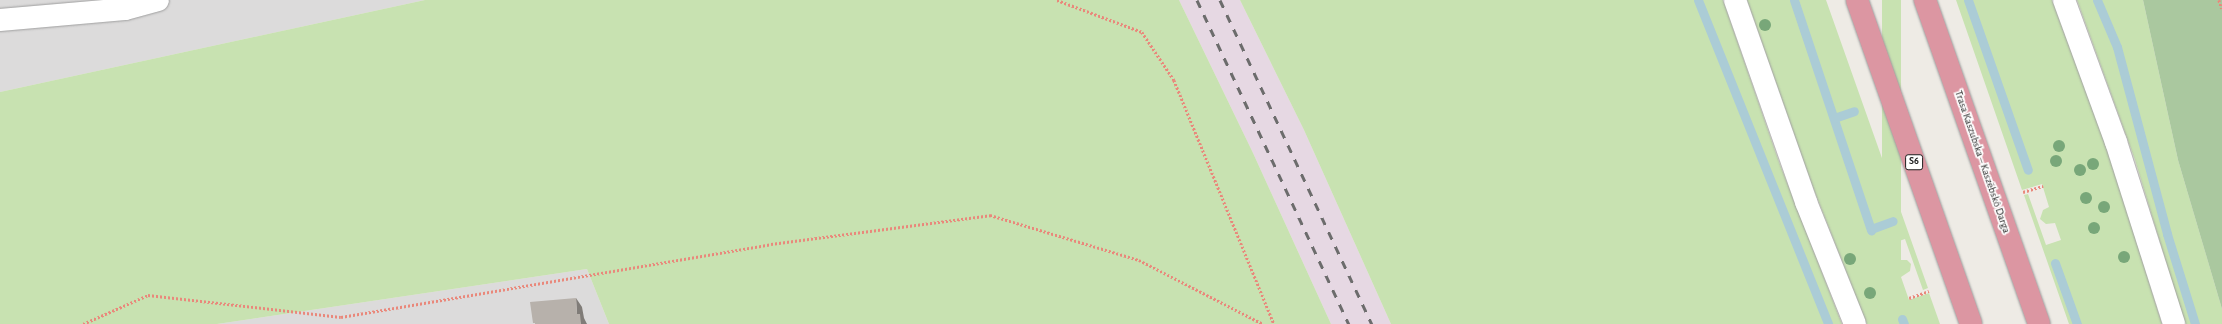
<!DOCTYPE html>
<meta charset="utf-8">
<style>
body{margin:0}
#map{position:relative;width:2222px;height:324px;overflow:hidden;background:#eeebe5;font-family:"Alegreya Sans",sans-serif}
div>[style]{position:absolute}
.residential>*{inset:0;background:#dcdbdb}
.industrial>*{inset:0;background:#e6d8e3}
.grass>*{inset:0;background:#c8e2b1;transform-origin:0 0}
.forest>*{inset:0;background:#aac89f}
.stream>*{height:9px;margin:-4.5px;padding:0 4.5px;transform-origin:4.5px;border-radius:4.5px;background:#abccd6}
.path>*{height:2.5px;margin-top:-1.25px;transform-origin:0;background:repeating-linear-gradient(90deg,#e9887b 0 2px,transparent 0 4px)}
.roads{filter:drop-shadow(0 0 1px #9f9f9f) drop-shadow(0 0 1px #9f9f9f)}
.street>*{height:22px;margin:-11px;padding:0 11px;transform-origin:11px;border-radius:11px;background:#fff}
.highway>*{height:22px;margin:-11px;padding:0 11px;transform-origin:11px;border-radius:11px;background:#dc96a2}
.rail>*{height:3px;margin-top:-1.5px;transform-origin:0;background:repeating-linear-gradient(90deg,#6c6c6c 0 8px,transparent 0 16px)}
.trees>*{width:12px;height:12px;margin:-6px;border-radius:50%;background:#78a779}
.shaded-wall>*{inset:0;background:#807c78}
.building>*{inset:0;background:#b7b1ab}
span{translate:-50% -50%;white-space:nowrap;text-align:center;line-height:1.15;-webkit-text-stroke:3.5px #fff;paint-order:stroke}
.shield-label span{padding:1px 3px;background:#fff;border:1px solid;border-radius:3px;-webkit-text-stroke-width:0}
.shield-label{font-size:10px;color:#1e1e1e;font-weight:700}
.street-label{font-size:11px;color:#1e1e1e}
</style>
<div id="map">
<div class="residential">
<i style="clip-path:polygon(0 0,425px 0,0 92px)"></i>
<i style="clip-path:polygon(587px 269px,609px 324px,217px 324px)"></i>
</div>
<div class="industrial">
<i style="clip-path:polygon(1179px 0,1240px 0,1304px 130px,1391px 324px,1331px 324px,1253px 153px)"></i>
</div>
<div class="grass">
<i style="clip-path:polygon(425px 0,1179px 0,1253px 153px,1331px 324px,609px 324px,587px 269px,217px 324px,0 324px,0 92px)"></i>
<i style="clip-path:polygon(1240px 0,1723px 0,1779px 162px,1842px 324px,1391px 324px,1304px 130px)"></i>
<i style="clip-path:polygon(1747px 0,1826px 0,1928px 288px,1923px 290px,1905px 239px,1890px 244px,1896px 260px,1907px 260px,1911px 264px,1910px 271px,1901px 277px,1909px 300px,1929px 293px,1940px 324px,1867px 324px,1812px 185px)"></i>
<i style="left:1882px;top:0;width:19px;height:343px"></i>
<i style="clip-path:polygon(1956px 0,2052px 0,2111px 159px,2162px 324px,2069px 324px,2024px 195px,2028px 194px,2046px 245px,2061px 240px,2055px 223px,2046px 224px,2040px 219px,2043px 210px,2049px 207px,2042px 184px,2022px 190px)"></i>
<i style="clip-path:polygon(2077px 0,2143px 0,2178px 160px,2222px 309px,2222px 324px,2185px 324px,2135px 160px)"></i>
</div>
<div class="forest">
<i style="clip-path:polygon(2143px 0,2222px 0,2222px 309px,2178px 160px)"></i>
</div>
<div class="stream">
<i style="left:1698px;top:0;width:349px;rotate:68.1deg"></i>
<i style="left:1794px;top:0;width:243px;rotate:71.5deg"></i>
<i style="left:1968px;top:0;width:180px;rotate:70.6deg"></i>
<i style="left:2097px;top:0;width:51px;rotate:66.9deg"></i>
<i style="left:2117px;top:47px;width:194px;rotate:75deg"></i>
<i style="left:2167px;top:234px;width:94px;rotate:72.7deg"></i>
<i style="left:1834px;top:118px;width:21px;rotate:-19deg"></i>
<i style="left:1871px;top:229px;width:23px;rotate:-20deg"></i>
<i style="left:2055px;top:263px;width:65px;rotate:70.2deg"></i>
<i style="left:1902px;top:319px;width:5px;rotate:68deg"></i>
</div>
<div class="path">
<i style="left:1057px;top:0;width:91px;rotate:20.6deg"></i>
<i style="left:1142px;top:32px;width:58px;rotate:56.3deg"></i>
<i style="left:1174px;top:80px;width:264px;rotate:67.7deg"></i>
<i style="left:2219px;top:0;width:9px;rotate:72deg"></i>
<i style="left:2023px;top:192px;width:21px;rotate:-17deg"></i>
<i style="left:1909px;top:298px;width:21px;rotate:-19deg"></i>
<i style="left:83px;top:324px;width:71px;rotate:-24deg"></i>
<i style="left:148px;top:295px;width:194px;rotate:6.5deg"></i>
<i style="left:341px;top:317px;width:436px;rotate:-9.6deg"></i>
<i style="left:771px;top:244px;width:221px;rotate:-7.5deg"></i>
<i style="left:990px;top:215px;width:156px;rotate:16.8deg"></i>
<i style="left:1139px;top:260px;width:140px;rotate:27.3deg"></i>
</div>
<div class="roads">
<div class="street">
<i style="left:1735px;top:0;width:214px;rotate:70.6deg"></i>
<i style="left:1806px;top:202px;width:131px;rotate:68.1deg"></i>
<i style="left:2064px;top:0;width:151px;rotate:69.9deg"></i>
<i style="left:2116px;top:142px;width:191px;rotate:72.3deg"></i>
<i style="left:0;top:20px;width:125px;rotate:-5deg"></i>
<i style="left:125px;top:9px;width:34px;rotate:-15deg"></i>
</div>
<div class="highway">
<i style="left:1857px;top:0;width:343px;rotate:70.6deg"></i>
<i style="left:1925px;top:0;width:343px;rotate:70.6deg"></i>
</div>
</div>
<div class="rail">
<i style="left:1197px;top:0;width:358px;rotate:64.9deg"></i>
<i style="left:1220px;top:0;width:358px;rotate:64.9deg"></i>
</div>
<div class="trees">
<i style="left:1765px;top:25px"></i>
<i style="left:2059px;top:146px"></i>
<i style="left:2056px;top:161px"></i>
<i style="left:2093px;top:164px"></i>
<i style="left:2080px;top:170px"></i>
<i style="left:2086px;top:198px"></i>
<i style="left:2104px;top:207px"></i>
<i style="left:2094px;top:228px"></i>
<i style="left:2124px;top:257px"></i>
<i style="left:1850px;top:259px"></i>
<i style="left:1870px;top:293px"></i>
</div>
<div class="shaded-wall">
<i style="clip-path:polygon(576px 298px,582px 307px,584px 318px,587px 324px,581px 324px,577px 314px)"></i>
</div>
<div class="building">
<i style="clip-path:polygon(576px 298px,577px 314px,580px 314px,581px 324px,535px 324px,535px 323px,533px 323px,530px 302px)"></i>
</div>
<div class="shield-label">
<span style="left:1914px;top:162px">S6</span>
</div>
<div class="street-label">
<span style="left:1982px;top:162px;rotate:71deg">Trasa Kaszubska – Kaszëbskô Darga</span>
</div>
</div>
